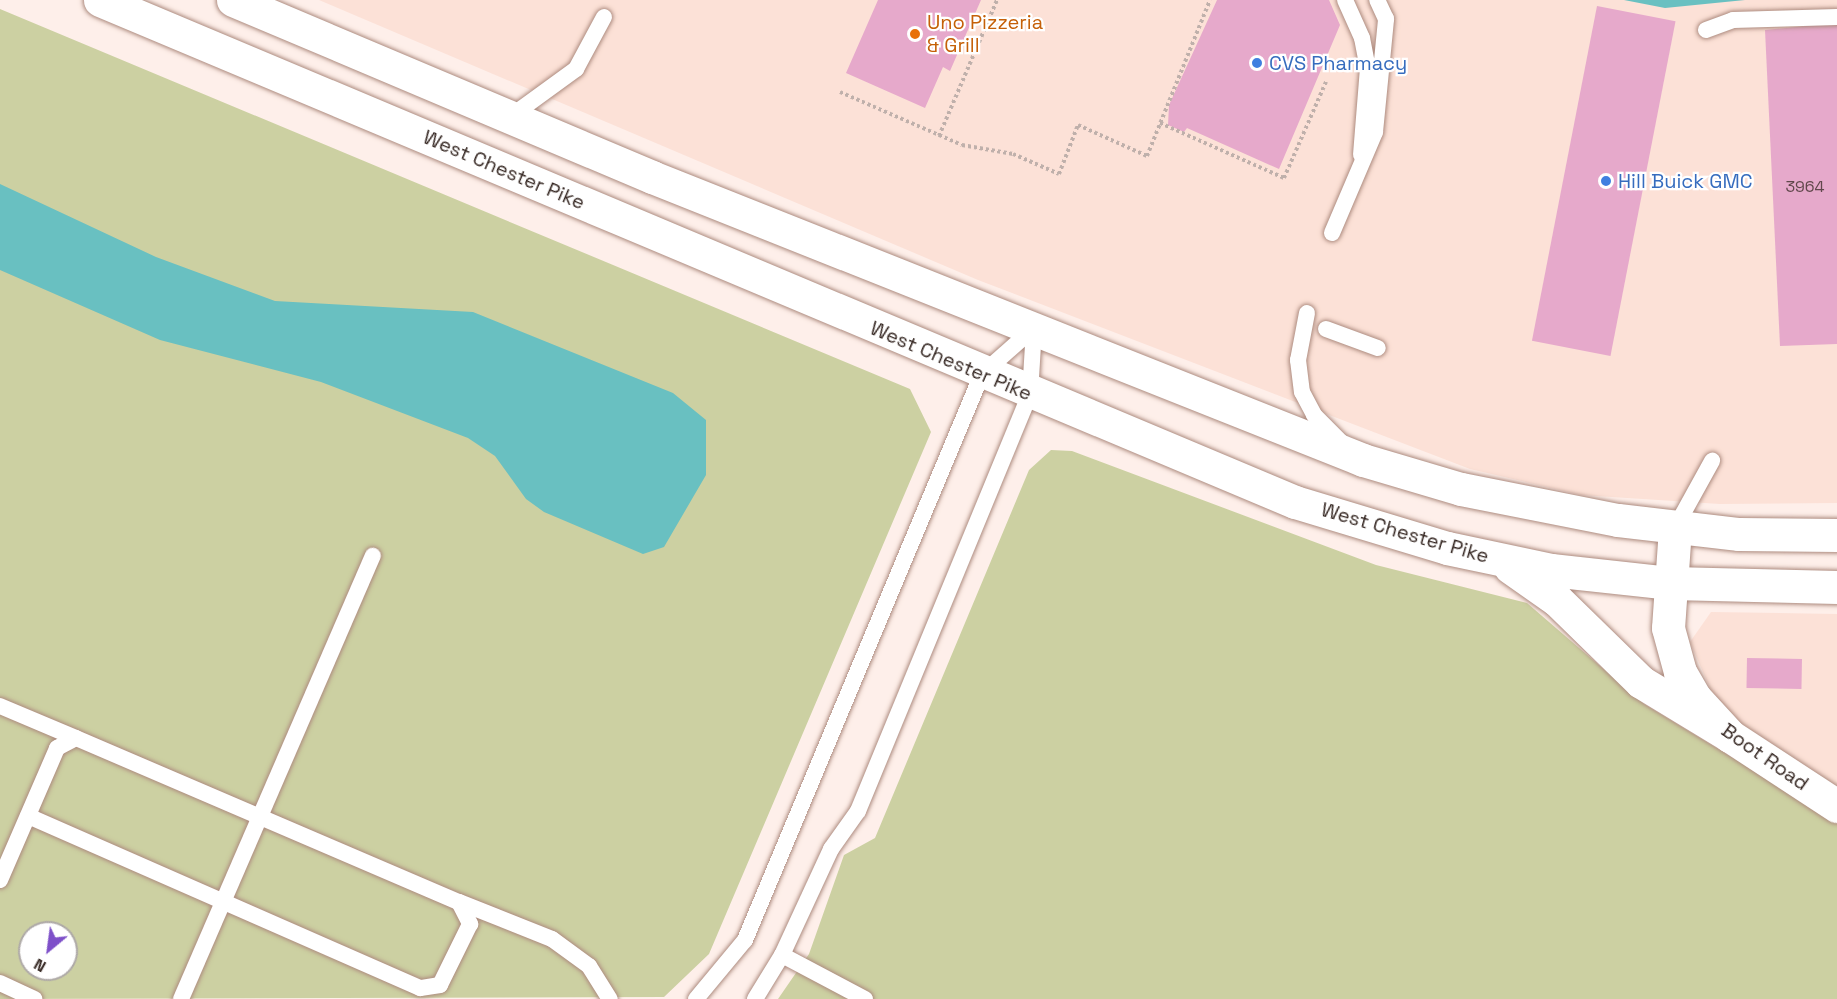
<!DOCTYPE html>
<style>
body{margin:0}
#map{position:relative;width:1837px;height:999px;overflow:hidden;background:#feefea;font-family:"Space Grotesk",sans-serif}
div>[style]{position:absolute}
.built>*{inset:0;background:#fce1d7}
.green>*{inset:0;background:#ccd0a2}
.water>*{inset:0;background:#69c0c1}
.building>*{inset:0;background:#e6a9cb;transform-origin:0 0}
.path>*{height:4px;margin-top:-2px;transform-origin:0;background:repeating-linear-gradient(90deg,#bfb0ab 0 3px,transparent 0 6px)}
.roads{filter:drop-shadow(0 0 2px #ad8b7f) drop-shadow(0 0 2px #ad8b7f)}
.service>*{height:16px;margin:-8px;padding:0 8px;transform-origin:8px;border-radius:8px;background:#fff}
.minor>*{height:33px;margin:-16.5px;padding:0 16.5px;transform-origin:16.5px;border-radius:16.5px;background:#fff}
.trunk>*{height:33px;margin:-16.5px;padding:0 16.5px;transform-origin:16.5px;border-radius:16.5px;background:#fff}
.dots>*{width:16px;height:16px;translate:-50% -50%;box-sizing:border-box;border:3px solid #fff;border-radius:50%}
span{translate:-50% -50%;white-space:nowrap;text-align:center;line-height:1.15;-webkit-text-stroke:4.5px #fff;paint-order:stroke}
.number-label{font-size:16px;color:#61484c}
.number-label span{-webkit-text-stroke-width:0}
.food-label{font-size:20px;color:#c56008}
.left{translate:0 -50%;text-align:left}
.shop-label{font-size:20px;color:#366cbe}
.street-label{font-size:20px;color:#352722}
.north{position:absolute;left:18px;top:921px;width:60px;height:60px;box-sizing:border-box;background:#fff;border:2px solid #aea9a7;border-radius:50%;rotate:209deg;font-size:16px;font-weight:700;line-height:24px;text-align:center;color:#352722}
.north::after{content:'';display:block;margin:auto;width:21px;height:27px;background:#7e50c9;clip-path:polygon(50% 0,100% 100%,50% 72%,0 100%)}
</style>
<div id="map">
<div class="built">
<i style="clip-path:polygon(319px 0,1837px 0,1837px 503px,1720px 504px,1581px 495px,1470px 469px,978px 280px)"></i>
<i style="clip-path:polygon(1711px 612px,1837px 614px,1837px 790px,1771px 751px,1716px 702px,1690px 642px)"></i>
</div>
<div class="green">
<i style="clip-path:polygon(evenodd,0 9px,910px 389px,931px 432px,709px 954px,664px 997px,0 999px,0 9px,30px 933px,66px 933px,66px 969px,30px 969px,30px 933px)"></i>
<i style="clip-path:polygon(1051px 450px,1072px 451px,1376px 565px,1527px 603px,1644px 704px,1837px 821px,1837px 999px,778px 999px,809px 954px,844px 855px,875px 838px,1029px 470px)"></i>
</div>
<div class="water">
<i style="clip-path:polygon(1624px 0,1745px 0,1665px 8px)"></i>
<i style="clip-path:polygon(0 184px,156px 257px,275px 301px,473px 312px,673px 393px,706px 420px,706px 475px,664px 547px,643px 554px,544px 512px,526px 499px,495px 456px,468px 438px,321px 382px,160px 340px,0 270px)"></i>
</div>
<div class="building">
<i style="clip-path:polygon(878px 0,981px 0,950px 71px,943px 67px,925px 108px,846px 73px)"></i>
<i style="clip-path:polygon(1217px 0,1329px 0,1340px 25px,1279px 169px,1187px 128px,1184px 132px,1168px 125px,1169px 105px)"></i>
<i style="left:1597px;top:6px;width:80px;height:341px;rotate:11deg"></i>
<i style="clip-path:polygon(1837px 23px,1837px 344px,1780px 346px,1765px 30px)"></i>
<i style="left:1747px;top:658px;width:55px;height:30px;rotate:1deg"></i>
</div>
<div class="path">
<i style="left:840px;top:92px;width:133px;rotate:23.5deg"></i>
<i style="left:962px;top:145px;width:52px;rotate:10deg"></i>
<i style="left:1013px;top:154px;width:50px;rotate:23.5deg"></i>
<i style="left:1059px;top:174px;width:53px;rotate:-68.8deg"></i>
<i style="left:1078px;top:125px;width:76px;rotate:24.2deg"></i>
<i style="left:1147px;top:156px;width:168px;rotate:-68deg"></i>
<i style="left:1160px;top:123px;width:136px;rotate:23.9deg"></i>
<i style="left:1284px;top:178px;width:105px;rotate:-66.4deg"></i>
<i style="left:939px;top:136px;width:148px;rotate:-66.9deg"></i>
</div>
<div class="roads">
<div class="service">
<i style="left:1345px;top:0;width:42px;rotate:65.9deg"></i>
<i style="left:1362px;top:38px;width:31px;rotate:79deg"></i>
<i style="left:1368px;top:68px;width:87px;rotate:94.6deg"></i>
<i style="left:1706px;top:30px;width:29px;rotate:-20deg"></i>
<i style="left:1733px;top:20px;width:104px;rotate:-1.7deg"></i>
<i style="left:510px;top:117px;width:82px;rotate:-36deg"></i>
<i style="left:576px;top:69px;width:59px;rotate:-61.7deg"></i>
<i style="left:1332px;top:233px;width:110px;rotate:-66.9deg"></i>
<i style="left:1375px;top:132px;width:114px;rotate:-84.4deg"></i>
<i style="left:1386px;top:19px;width:21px;rotate:-115deg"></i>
<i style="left:1307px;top:313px;width:48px;rotate:100.8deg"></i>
<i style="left:1298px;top:360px;width:32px;rotate:83deg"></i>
<i style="left:1302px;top:392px;width:26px;rotate:62deg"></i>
<i style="left:1314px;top:415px;width:38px;rotate:45deg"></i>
<i style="left:1326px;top:329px;width:55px;rotate:20.1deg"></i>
<i style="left:1675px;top:528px;width:77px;rotate:-61.1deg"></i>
<i style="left:0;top:706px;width:82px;rotate:22.8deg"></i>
<i style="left:0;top:880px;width:144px;rotate:-66.6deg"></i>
<i style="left:57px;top:748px;width:21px;rotate:-28deg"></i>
<i style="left:76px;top:738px;width:417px;rotate:23.2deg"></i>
<i style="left:459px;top:902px;width:25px;rotate:63deg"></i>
<i style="left:470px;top:924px;width:68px;rotate:116.2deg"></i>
<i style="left:440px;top:985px;width:20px;rotate:171deg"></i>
<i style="left:420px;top:988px;width:428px;rotate:-156.3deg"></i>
<i style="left:459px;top:902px;width:100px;rotate:21.7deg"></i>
<i style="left:552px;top:939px;width:46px;rotate:36.1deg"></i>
<i style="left:589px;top:966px;width:39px;rotate:58deg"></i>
<i style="left:782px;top:955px;width:94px;rotate:27.9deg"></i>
<i style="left:0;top:983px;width:38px;rotate:25deg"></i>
<i style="left:181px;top:999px;width:483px;rotate:-66.6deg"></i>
<i style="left:696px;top:999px;width:77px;rotate:-50.3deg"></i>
<i style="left:745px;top:940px;width:614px;rotate:-67.28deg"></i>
<i style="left:982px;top:374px;width:69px;rotate:-41.5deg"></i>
<i style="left:755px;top:999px;width:52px;rotate:-58.5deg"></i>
<i style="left:782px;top:955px;width:117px;rotate:-65.2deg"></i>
<i style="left:831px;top:849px;width:47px;rotate:-54.6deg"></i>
<i style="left:858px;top:811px;width:451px;rotate:-67.6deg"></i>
<i style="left:1030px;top:394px;width:66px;rotate:-86.5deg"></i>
</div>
<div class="minor">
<i style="left:1675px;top:528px;width:100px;rotate:94deg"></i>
<i style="left:1668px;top:628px;width:46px;rotate:74.7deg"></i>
<i style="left:1680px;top:672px;width:30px;rotate:60deg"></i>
<i style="left:1695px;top:698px;width:52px;rotate:47.4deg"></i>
<i style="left:1730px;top:736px;width:128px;rotate:33.2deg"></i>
</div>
<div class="trunk">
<i style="left:100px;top:0;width:1296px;rotate:22.79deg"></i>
<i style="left:1295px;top:502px;width:159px;rotate:16.8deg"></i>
<i style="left:1447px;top:548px;width:106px;rotate:11.9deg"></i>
<i style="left:1551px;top:570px;width:121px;rotate:6.2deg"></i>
<i style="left:1671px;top:583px;width:166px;rotate:1.4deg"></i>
<i style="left:233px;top:0;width:455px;rotate:22.9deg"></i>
<i style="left:652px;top:177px;width:765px;rotate:21.7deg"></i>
<i style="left:1363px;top:460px;width:102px;rotate:16.5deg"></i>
<i style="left:1461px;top:489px;width:160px;rotate:11.2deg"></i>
<i style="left:1618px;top:520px;width:122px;rotate:6.6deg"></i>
<i style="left:1739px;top:534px;width:98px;rotate:0.6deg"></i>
<i style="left:1510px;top:567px;width:57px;rotate:35.1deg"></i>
<i style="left:1557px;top:600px;width:117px;rotate:44.3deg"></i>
<i style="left:1641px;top:682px;width:104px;rotate:31.2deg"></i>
</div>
</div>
<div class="dots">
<i style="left:915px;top:34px;background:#e8710a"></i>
<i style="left:1257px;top:63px;background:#3f7fe0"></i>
<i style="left:1606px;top:181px;background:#3f7fe0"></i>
</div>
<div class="number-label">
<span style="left:1805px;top:187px">3964</span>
</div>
<div class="food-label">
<span class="left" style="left:927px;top:34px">Uno Pizzeria<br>&amp; Grill</span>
</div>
<div class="shop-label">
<span class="left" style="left:1269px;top:63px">CVS Pharmacy</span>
<span class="left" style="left:1618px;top:181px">Hill Buick GMC</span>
</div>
<div class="street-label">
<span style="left:504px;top:170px;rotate:23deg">West Chester Pike</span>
<span style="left:951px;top:361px;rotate:23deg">West Chester Pike</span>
<span style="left:1405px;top:533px;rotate:16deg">West Chester Pike</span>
<span style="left:1765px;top:757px;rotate:35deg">Boot Road</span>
</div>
<div class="north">N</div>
</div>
